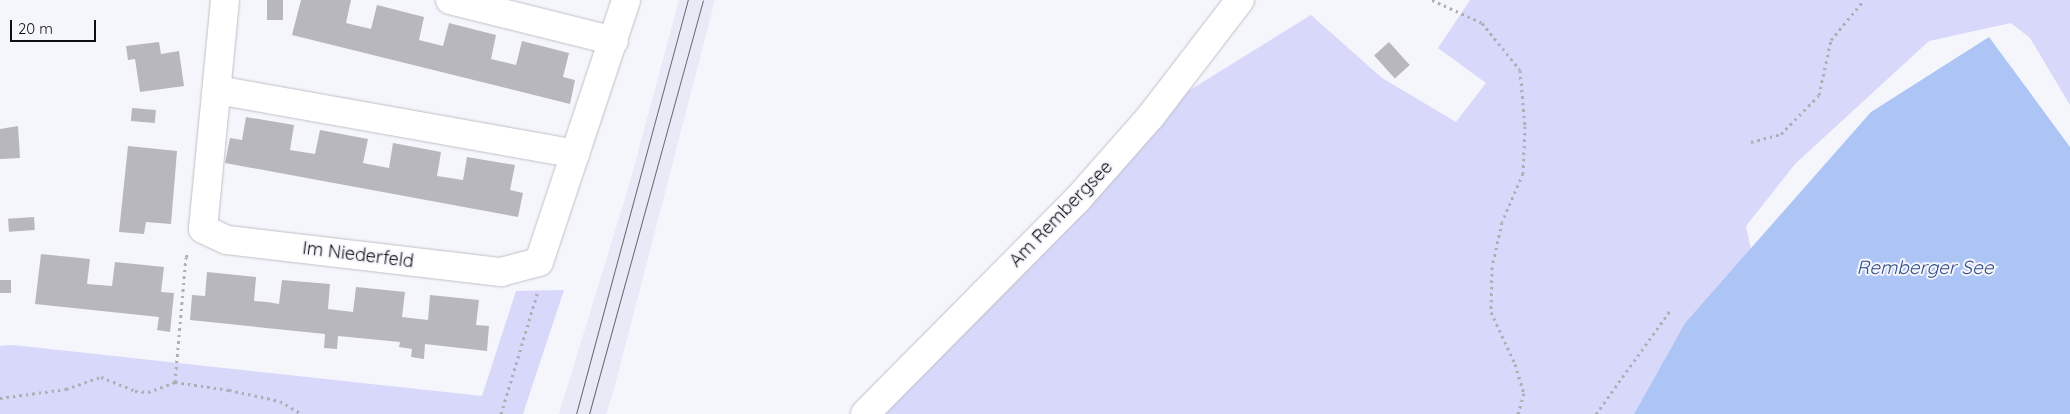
<!DOCTYPE html>
<style>
body{margin:0}
#map{position:relative;width:2070px;height:414px;overflow:hidden;background:#f5f5fc;font-family:Quicksand,sans-serif}
div>[style]{position:absolute}
.built>*{inset:0;background:#e9e9f8}
.green>*{inset:0;background:#d8d8fb}
.water>*{inset:0;background:#adc5f5}
.building>*{inset:0;background:#b7b7bd;transform-origin:0 0}
.path>*{height:3px;margin-top:-1.5px;transform-origin:0;background:repeating-linear-gradient(90deg,#aeaeb3 0 2.5px,transparent 0 6.5px)}
.roads{filter:drop-shadow(0 0 1px #bfc0c6) drop-shadow(0 0 1px #bfc0c6)}
.minor>*{height:28px;margin:-14px;padding:0 14px;transform-origin:14px;border-radius:14px;background:#fff}
.tram>*{height:1px;margin:-0.5px;padding:0 0.5px;transform-origin:0.5px;border-radius:0.5px;background:#6b6b6f}
span{translate:-50% -50%;white-space:nowrap;text-align:center;line-height:1.15;-webkit-text-stroke:4px #f5f5fc;paint-order:stroke}
.street-label{font-size:18px;color:#0f0f11}
.water-label{font-size:19px;color:#334e88;font-style:italic}
.scale{position:absolute;left:10px;top:20px;width:86px;height:22px;box-sizing:border-box;border:2px solid #0f0f11;border-top:0;padding-left:6px;font-size:15px;line-height:18px;white-space:nowrap;color:#0f0f11;-webkit-text-stroke:4px #f5f5fc;paint-order:stroke}
</style>
<div id="map">
<div class="built">
<i style="clip-path:polygon(679px 0,715px 0,614px 389px,606px 414px,559px 414px,630px 182px)"></i>
</div>
<div class="green">
<i style="clip-path:polygon(1470px 0,2070px 0,2070px 105px,2030px 38px,2011px 23px,1929px 41px,1795px 164px,1746px 226px,1751px 249px,1685px 323px,1634px 414px,879px 414px,1172px 101px,1311px 15px,1382px 78px,1456px 122px,1486px 83px,1438px 48px)"></i>
<i style="clip-path:polygon(564px 290px,523px 414px,0 414px,0 346px,13px 345px,482px 396px,516px 291px)"></i>
</div>
<div class="water">
<i style="clip-path:polygon(1989px 37px,2070px 147px,2070px 414px,1634px 414px,1685px 323px,1871px 112px)"></i>
</div>
<div class="building">
<i style="left:267px;top:0;width:16px;height:20px"></i>
<i style="clip-path:polygon(301px 0,351px 0,346px 23px,371px 29px,377px 5px,424px 17px,419px 40px,443px 46px,449px 23px,496px 35px,491px 59px,516px 65px,522px 41px,569px 53px,563px 77px,575px 80px,570px 104px,292px 35px)"></i>
<i style="clip-path:polygon(159px 42px,161px 54px,179px 51px,184px 86px,140px 92px,135px 59px,128px 60px,126px 46px)"></i>
<i style="left:1389px;top:42px;width:31px;height:20px;rotate:48deg"></i>
<i style="left:132px;top:108px;width:24px;height:13px;rotate:5deg"></i>
<i style="clip-path:polygon(246px 117px,294px 125px,290px 150px,315px 154px,320px 130px,368px 139px,363px 163px,389px 168px,393px 143px,441px 152px,437px 176px,463px 180px,467px 157px,515px 165px,510px 190px,523px 193px,518px 217px,225px 163px,230px 138px,242px 140px)"></i>
<i style="clip-path:polygon(18px 126px,20px 158px,0 159px,0 129px)"></i>
<i style="clip-path:polygon(128px 146px,177px 151px,171px 224px,146px 222px,144px 234px,119px 232px)"></i>
<i style="left:34px;top:217px;width:13px;height:26px;rotate:86deg"></i>
<i style="clip-path:polygon(41px 254px,90px 259px,87px 284px,100px 285px,112px 286px,115px 262px,164px 267px,161px 292px,174px 293px,170px 332px,157px 330px,159px 317px,35px 304px)"></i>
<i style="clip-path:polygon(207px 272px,256px 277px,254px 301px,267px 302px,279px 304px,282px 280px,330px 284px,328px 309px,353px 312px,356px 287px,405px 292px,402px 317px,428px 320px,430px 295px,479px 300px,476px 325px,489px 326px,487px 351px,425px 344px,424px 359px,411px 357px,412px 349px,399px 347px,400px 342px,338px 336px,337px 349px,324px 348px,325px 334px,190px 320px,192px 295px,205px 296px)"></i>
<i style="left:0;top:280px;width:11px;height:13px"></i>
</div>
<div class="path">
<i style="left:1432px;top:0;width:55px;rotate:24.7deg"></i>
<i style="left:1482px;top:23px;width:60px;rotate:51deg"></i>
<i style="left:1520px;top:70px;width:56px;rotate:84.9deg"></i>
<i style="left:1525px;top:126px;width:47px;rotate:92.4deg"></i>
<i style="left:1523px;top:173px;width:53px;rotate:113.2deg"></i>
<i style="left:1502px;top:222px;width:46px;rotate:102.5deg"></i>
<i style="left:1492px;top:267px;width:45px;rotate:91.3deg"></i>
<i style="left:1491px;top:312px;width:57px;rotate:65.2deg"></i>
<i style="left:1515px;top:364px;width:30px;rotate:73deg"></i>
<i style="left:1524px;top:393px;width:22px;rotate:106deg"></i>
<i style="left:1751px;top:142px;width:31px;rotate:-15deg"></i>
<i style="left:1781px;top:134px;width:54px;rotate:-45.7deg"></i>
<i style="left:1819px;top:95px;width:56px;rotate:-77.7deg"></i>
<i style="left:1831px;top:40px;width:52px;rotate:-50.5deg"></i>
<i style="left:175px;top:382px;width:125px;rotate:-85deg"></i>
<i style="left:186px;top:257px;width:6px;rotate:-59deg"></i>
<i style="left:0;top:398px;width:67px;rotate:-7.8deg"></i>
<i style="left:66px;top:389px;width:37px;rotate:-19deg"></i>
<i style="left:101px;top:377px;width:37px;rotate:22deg"></i>
<i style="left:135px;top:391px;width:13px;rotate:4deg"></i>
<i style="left:148px;top:392px;width:29px;rotate:-20deg"></i>
<i style="left:175px;top:382px;width:55px;rotate:8.4deg"></i>
<i style="left:229px;top:390px;width:52px;rotate:12.2deg"></i>
<i style="left:280px;top:401px;width:26px;rotate:31deg"></i>
<i style="left:501px;top:414px;width:128px;rotate:-73.3deg"></i>
<i style="left:1596px;top:414px;width:130px;rotate:-54.4deg"></i>
</div>
<div class="roads">
<div class="minor">
<i style="left:225px;top:0;width:230px;rotate:95.5deg"></i>
<i style="left:203px;top:229px;width:26px;rotate:25deg"></i>
<i style="left:227px;top:240px;width:276px;rotate:6.7deg"></i>
<i style="left:501px;top:272px;width:39px;rotate:-15deg"></i>
<i style="left:539px;top:262px;width:276px;rotate:-71.6deg"></i>
<i style="left:450px;top:0;width:169px;rotate:14deg"></i>
<i style="left:217px;top:90px;width:364px;rotate:10.1deg"></i>
<i style="left:865px;top:414px;width:301px;rotate:-45.3deg"></i>
<i style="left:1077px;top:200px;width:112px;rotate:-48.6deg"></i>
<i style="left:1151px;top:116px;width:146px;rotate:-52.5deg"></i>
</div>
</div>
<div class="tram">
<i style="left:576px;top:414px;width:429px;rotate:-74.9deg"></i>
<i style="left:589px;top:414px;width:429px;rotate:-74.6deg"></i>
</div>
<div class="street-label">
<span style="left:1061px;top:214px;rotate:-46deg">Am Rembergsee</span>
<span style="left:358px;top:255px;rotate:7deg">Im Niederfeld</span>
</div>
<div class="water-label">
<span style="left:1925px;top:268px">Remberger See</span>
</div>
<div class="scale">20 m</div>
</div>
